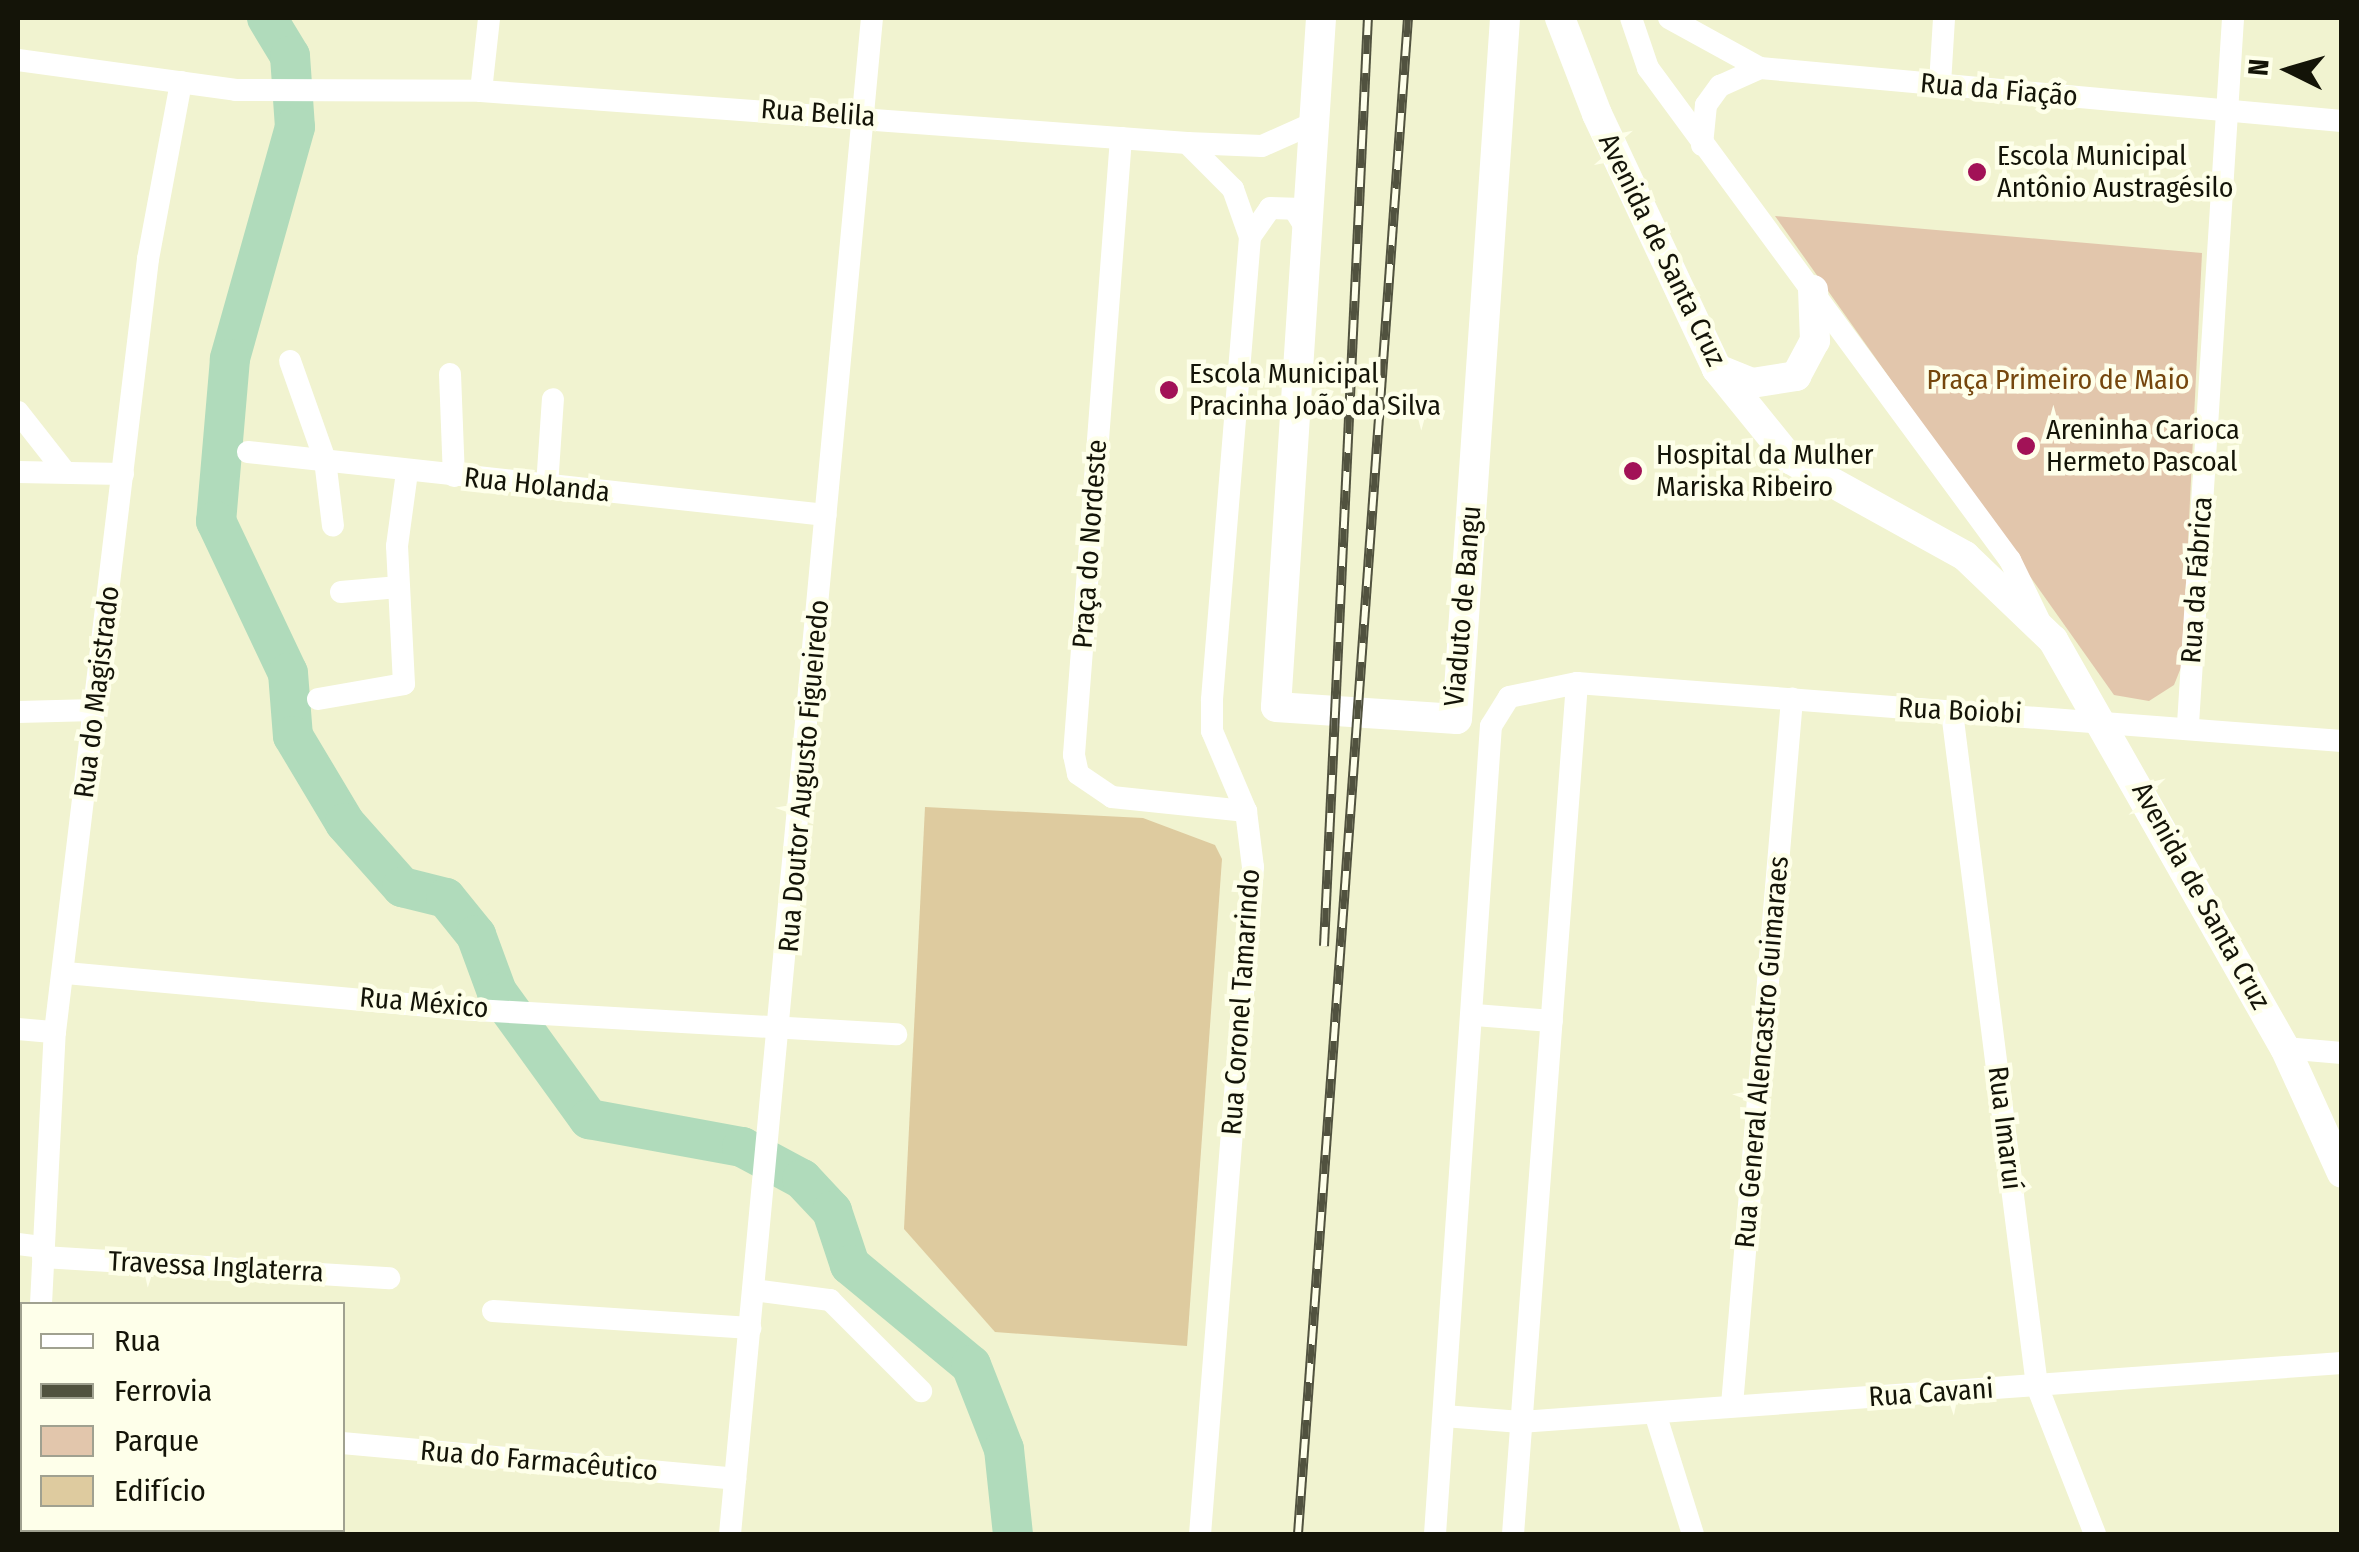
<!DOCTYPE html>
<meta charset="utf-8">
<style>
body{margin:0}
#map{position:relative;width:2359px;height:1552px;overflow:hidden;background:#f1f3d0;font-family:"Fira Sans Condensed",sans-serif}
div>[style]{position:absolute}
.green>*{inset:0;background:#e2c6ac}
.river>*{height:40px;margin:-20px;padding:0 20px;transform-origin:20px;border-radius:20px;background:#b0dbbb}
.building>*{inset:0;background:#decb9f}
.minor>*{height:22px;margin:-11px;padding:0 11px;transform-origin:11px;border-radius:11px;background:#fff}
.major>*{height:30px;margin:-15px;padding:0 15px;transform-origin:15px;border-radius:15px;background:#fff}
.rail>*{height:10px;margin-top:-5px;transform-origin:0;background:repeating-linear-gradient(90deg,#feffea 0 19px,#51523f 0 38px);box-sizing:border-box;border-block:2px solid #51523f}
.dots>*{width:28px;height:28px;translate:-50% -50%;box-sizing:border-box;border:5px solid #feffea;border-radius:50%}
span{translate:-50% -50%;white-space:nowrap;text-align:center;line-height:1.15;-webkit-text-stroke:9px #feffea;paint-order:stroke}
.street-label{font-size:28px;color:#141408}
.poi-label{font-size:28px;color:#141408}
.left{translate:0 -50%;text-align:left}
.park-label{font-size:28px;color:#75460d}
.frame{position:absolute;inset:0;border:20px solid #141408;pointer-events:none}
.legend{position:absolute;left:20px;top:1302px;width:325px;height:230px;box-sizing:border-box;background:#feffea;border:2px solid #a0a190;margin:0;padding:12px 18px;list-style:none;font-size:30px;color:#141408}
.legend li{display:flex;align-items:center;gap:20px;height:50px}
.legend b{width:50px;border:2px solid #a0a190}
.north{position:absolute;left:2239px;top:20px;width:100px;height:100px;-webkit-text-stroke:8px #feffea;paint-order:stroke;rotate:275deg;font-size:28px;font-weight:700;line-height:40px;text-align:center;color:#141408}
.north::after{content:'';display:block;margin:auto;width:35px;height:45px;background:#141408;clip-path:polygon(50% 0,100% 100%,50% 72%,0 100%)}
</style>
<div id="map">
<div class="green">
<i style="clip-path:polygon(1775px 216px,2202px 253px,2182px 665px,2174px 685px,2149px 701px,2114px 695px)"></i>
</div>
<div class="river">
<i style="left:267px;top:18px;width:44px;rotate:58.8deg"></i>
<i style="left:290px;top:56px;width:71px;rotate:86deg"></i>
<i style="left:295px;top:127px;width:241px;rotate:105.7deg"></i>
<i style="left:230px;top:359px;width:163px;rotate:94.9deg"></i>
<i style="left:216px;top:521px;width:168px;rotate:64.7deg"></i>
<i style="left:288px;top:673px;width:63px;rotate:85.5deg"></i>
<i style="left:293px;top:736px;width:101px;rotate:59.1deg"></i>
<i style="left:345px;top:823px;width:86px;rotate:48.3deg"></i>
<i style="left:402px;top:887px;width:45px;rotate:14deg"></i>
<i style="left:446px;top:898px;width:48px;rotate:51deg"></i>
<i style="left:476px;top:935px;width:61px;rotate:69.8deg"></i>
<i style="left:497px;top:992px;width:157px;rotate:54.1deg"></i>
<i style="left:589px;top:1119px;width:156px;rotate:10.4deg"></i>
<i style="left:742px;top:1147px;width:68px;rotate:28.1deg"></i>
<i style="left:802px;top:1179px;width:44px;rotate:46.8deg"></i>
<i style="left:832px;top:1211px;width:57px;rotate:71.6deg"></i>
<i style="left:850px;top:1265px;width:157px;rotate:39.6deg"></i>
<i style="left:971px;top:1365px;width:90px;rotate:68.6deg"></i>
<i style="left:1004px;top:1449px;width:85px;rotate:84deg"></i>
</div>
<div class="building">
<i style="clip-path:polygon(925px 807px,1143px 818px,1215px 845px,1222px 859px,1187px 1346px,995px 1332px,904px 1229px)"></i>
</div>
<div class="minor">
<i style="left:1631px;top:18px;width:53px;rotate:71.2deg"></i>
<i style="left:1648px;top:68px;width:611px;rotate:53.66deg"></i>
<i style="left:2010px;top:560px;width:67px;rotate:64.2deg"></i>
<i style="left:1669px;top:18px;width:104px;rotate:28.8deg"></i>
<i style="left:1760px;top:68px;width:584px;rotate:5.2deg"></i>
<i style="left:18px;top:60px;width:220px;rotate:7.8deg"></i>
<i style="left:236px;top:90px;width:245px;rotate:0.2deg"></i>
<i style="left:481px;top:91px;width:708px;rotate:4.21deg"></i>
<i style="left:1187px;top:143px;width:75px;rotate:2.3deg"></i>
<i style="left:1262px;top:146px;width:57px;rotate:-23.9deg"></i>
<i style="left:1940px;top:84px;width:66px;rotate:-86.5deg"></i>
<i style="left:481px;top:91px;width:73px;rotate:-83.7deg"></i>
<i style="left:1121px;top:138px;width:619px;rotate:94.36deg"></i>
<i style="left:1074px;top:755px;width:19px;rotate:78deg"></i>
<i style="left:1078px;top:774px;width:41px;rotate:34.1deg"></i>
<i style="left:1112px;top:797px;width:135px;rotate:6deg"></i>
<i style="left:1187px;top:143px;width:65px;rotate:45deg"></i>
<i style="left:1233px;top:189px;width:51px;rotate:70.5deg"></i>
<i style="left:1250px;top:237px;width:465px;rotate:94.7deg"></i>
<i style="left:1212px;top:700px;width:31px;rotate:90deg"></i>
<i style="left:1212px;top:731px;width:87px;rotate:67deg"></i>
<i style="left:1246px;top:811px;width:56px;rotate:82.9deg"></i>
<i style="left:1253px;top:867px;width:669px;rotate:94.54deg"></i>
<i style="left:1702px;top:145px;width:40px;rotate:-84.3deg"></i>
<i style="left:1706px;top:105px;width:24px;rotate:-54deg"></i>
<i style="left:1720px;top:86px;width:44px;rotate:-24.2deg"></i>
<i style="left:1250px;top:237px;width:35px;rotate:-55deg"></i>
<i style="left:1270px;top:208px;width:24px;rotate:2deg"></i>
<i style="left:1294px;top:209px;width:22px;rotate:58deg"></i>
<i style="left:290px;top:361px;width:105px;rotate:70.5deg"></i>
<i style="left:325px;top:460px;width:66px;rotate:83.1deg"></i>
<i style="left:450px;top:374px;width:102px;rotate:87.8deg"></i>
<i style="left:18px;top:412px;width:76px;rotate:51.9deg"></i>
<i style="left:248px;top:452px;width:581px;rotate:6.22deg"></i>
<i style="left:18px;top:472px;width:105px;rotate:1.1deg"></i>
<i style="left:547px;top:486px;width:87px;rotate:-86.1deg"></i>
<i style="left:341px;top:592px;width:58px;rotate:-4.9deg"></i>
<i style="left:1577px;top:683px;width:767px;rotate:4.34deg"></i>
<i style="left:318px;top:699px;width:87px;rotate:-9.9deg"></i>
<i style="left:404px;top:684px;width:138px;rotate:-92.9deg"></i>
<i style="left:397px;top:546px;width:75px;rotate:-82.3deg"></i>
<i style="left:18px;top:712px;width:77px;rotate:-1.5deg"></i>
<i style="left:1952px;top:712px;width:679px;rotate:82.81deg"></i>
<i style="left:2037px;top:1386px;width:159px;rotate:68.6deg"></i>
<i style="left:2188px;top:724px;width:707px;rotate:-86.35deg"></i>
<i style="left:66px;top:973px;width:394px;rotate:5.2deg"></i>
<i style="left:458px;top:1009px;width:439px;rotate:3.3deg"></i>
<i style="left:1475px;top:1015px;width:77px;rotate:4.5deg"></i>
<i style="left:18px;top:1029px;width:37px;rotate:5deg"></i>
<i style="left:2285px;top:1048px;width:57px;rotate:5deg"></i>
<i style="left:18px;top:1244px;width:25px;rotate:7deg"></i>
<i style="left:43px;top:1257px;width:347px;rotate:3.5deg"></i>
<i style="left:754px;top:1290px;width:77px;rotate:7.5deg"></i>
<i style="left:830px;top:1300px;width:129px;rotate:45deg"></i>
<i style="left:41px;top:1304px;width:272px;rotate:-87.1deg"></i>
<i style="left:55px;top:1032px;width:779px;rotate:-83.14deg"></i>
<i style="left:148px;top:259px;width:180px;rotate:-79.4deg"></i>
<i style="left:493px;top:1311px;width:258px;rotate:3.8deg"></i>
<i style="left:1732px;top:1405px;width:709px;rotate:-85.14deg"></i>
<i style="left:18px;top:1413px;width:4px"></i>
<i style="left:1655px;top:1413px;width:127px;rotate:72.6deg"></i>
<i style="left:1444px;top:1416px;width:77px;rotate:4.5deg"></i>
<i style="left:1521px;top:1422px;width:823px;rotate:-4.11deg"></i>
<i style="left:342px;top:1443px;width:395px;rotate:5.2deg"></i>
<i style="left:24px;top:1534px;width:4px;rotate:-76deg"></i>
<i style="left:730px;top:1534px;width:1523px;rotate:-84.65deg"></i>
<i style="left:1435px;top:1534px;width:810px;rotate:-86.04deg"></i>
<i style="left:1491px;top:726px;width:34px;rotate:-58deg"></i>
<i style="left:1509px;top:697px;width:69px;rotate:-11.6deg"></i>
<i style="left:1577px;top:683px;width:853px;rotate:94.3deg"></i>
</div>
<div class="major">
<i style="left:1321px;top:18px;width:690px;rotate:93.74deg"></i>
<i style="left:1276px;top:707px;width:181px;rotate:3.8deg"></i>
<i style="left:1457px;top:719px;width:703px;rotate:-86.08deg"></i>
<i style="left:1560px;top:18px;width:103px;rotate:68.9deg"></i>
<i style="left:1597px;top:114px;width:282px;rotate:64.8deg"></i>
<i style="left:1717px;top:369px;width:116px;rotate:51deg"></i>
<i style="left:1790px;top:459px;width:200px;rotate:29deg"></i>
<i style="left:1965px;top:556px;width:122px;rotate:43.7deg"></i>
<i style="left:2053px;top:640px;width:469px;rotate:60.4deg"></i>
<i style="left:2285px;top:1048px;width:137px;rotate:65.5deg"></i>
<i style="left:1717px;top:369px;width:38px;rotate:22deg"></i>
<i style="left:1752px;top:383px;width:45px;rotate:-9deg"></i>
<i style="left:1796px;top:376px;width:40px;rotate:-62deg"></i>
<i style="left:1815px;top:341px;width:51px;rotate:-92.2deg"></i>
</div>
<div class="rail">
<i style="left:1324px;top:946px;width:929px;rotate:-87.29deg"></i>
<i style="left:1298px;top:1534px;width:1520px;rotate:-85.85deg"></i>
</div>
<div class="dots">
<i style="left:1977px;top:172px;background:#a21257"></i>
<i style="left:1169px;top:390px;background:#a21257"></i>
<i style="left:2026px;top:446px;background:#a21257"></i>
<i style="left:1633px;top:471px;background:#a21257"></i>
</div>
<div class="street-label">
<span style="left:1999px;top:90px;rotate:5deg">Rua da Fiação</span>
<span style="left:818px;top:113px;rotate:4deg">Rua Belila</span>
<span style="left:1662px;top:250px;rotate:64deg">Avenida de Santa Cruz</span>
<span style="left:537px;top:485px;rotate:6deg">Rua Holanda</span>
<span style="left:1090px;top:544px;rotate:-86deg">Praça do Nordeste</span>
<span style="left:2197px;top:580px;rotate:-86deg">Rua da Fábrica</span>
<span style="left:1463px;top:606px;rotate:-85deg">Viaduto de Bangu</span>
<span style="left:97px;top:692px;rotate:-83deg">Rua do Magistrado</span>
<span style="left:1960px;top:711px;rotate:3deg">Rua Boiobi</span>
<span style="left:804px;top:776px;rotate:-85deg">Rua Doutor Augusto Figueiredo</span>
<span style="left:2201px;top:896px;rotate:61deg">Avenida de Santa Cruz</span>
<span style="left:1241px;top:1002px;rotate:-86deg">Rua Coronel Tamarindo</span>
<span style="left:424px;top:1003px;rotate:5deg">Rua México</span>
<span style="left:1762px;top:1052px;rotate:-85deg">Rua General Alencastro Guimaraes</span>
<span style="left:2005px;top:1128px;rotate:83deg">Rua Imaruí</span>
<span style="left:216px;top:1267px;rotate:3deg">Travessa Inglaterra</span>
<span style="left:1931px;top:1393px;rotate:-4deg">Rua Cavani</span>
<span style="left:539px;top:1461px;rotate:5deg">Rua do Farmacêutico</span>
</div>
<div class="poi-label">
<span class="left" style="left:1997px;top:172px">Escola Municipal<br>Antônio Austragésilo</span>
<span class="left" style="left:1189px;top:390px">Escola Municipal<br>Pracinha João da Silva</span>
<span class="left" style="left:2046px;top:446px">Areninha Carioca<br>Hermeto Pascoal</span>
<span class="left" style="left:1656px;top:471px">Hospital da Mulher<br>Mariska Ribeiro</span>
</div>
<div class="park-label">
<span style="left:2058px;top:380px">Praça Primeiro de Maio</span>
</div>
<div class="frame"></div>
<ul class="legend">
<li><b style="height:12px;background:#fff"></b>Rua</li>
<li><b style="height:12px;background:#51523f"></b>Ferrovia</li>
<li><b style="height:28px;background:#e2c6ac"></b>Parque</li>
<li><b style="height:28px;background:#decb9f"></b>Edifício</li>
</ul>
<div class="north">N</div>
</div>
